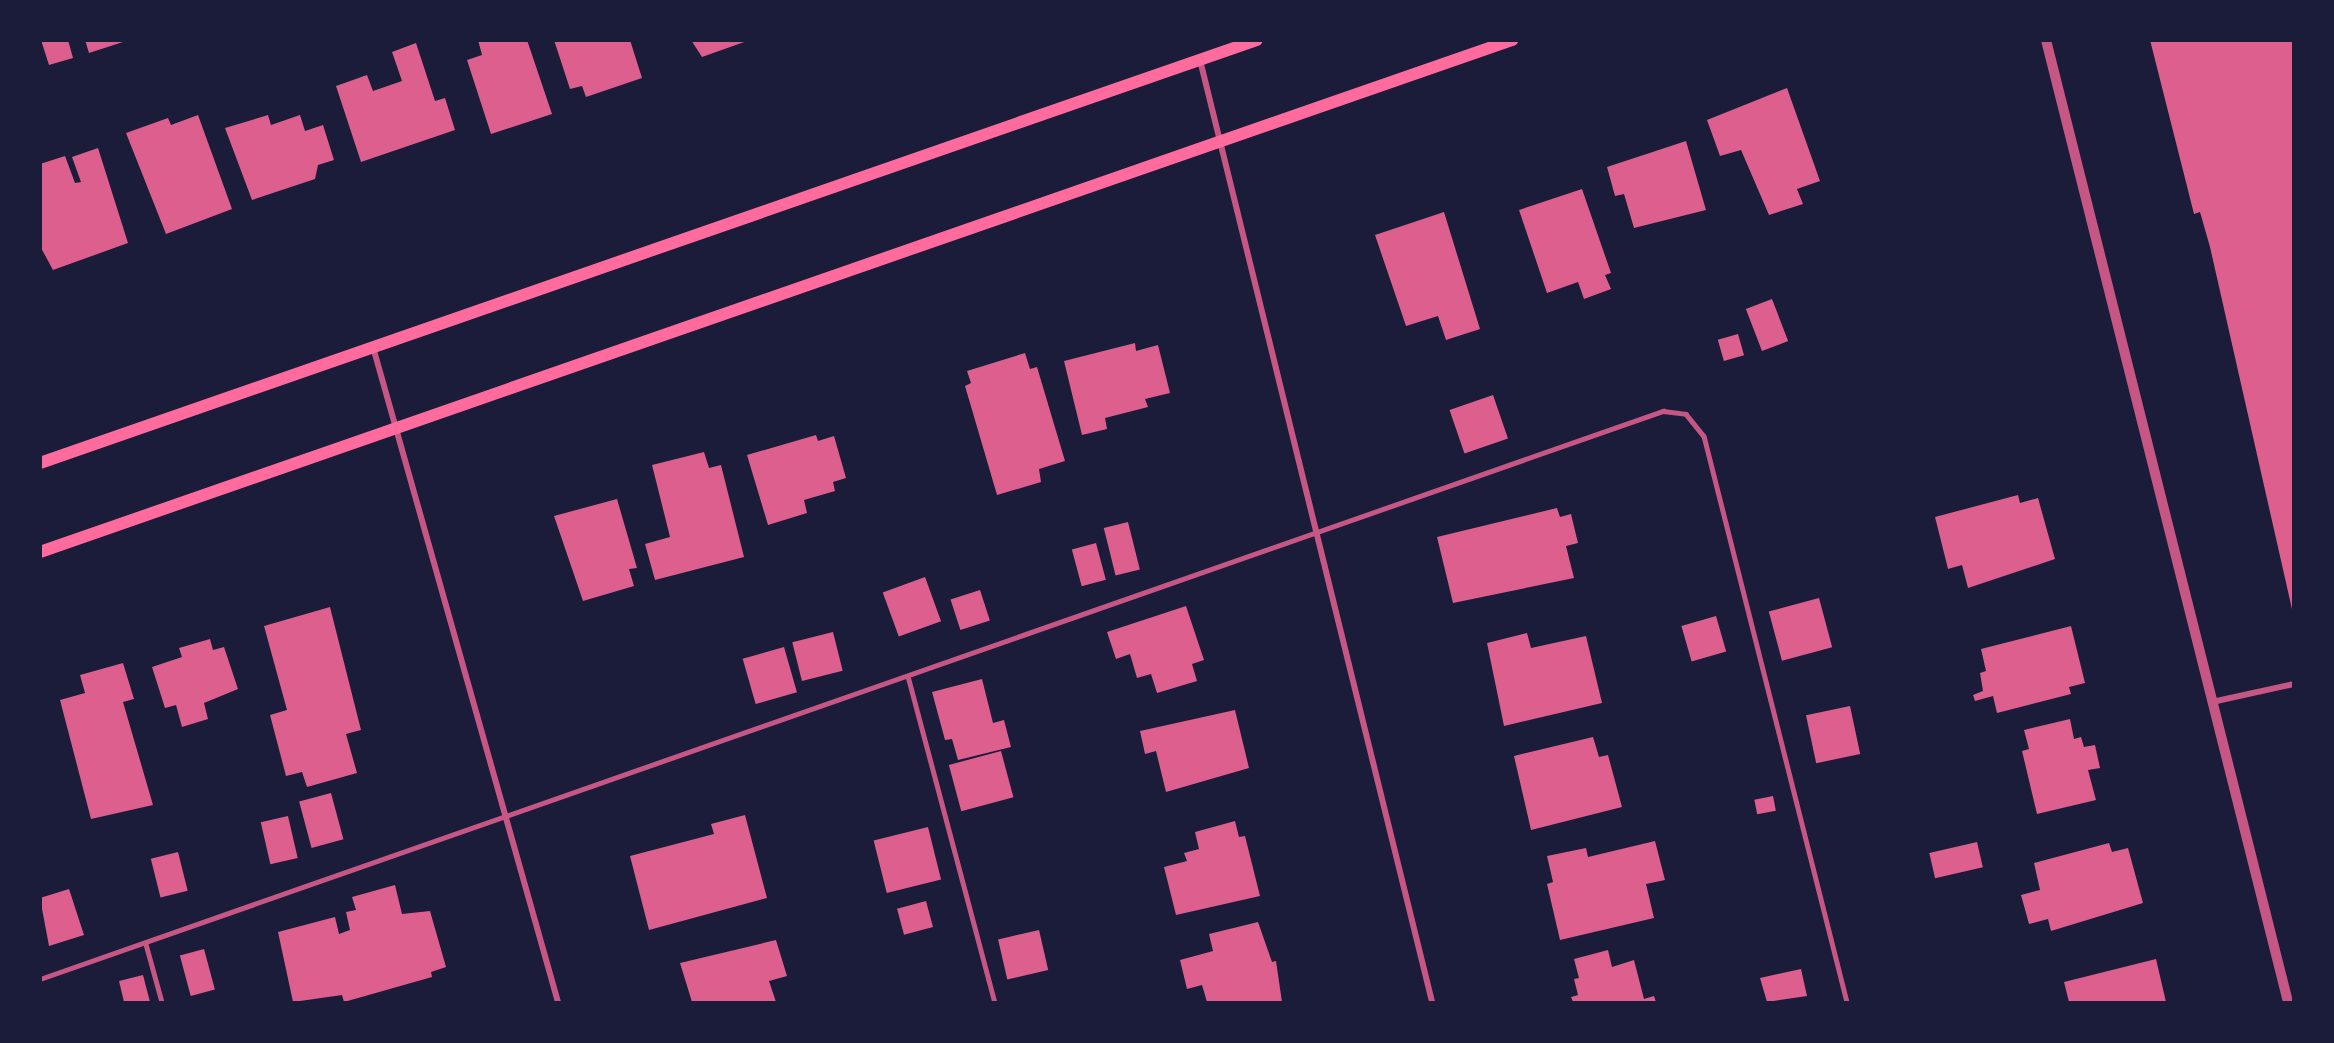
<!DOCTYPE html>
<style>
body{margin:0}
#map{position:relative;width:2334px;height:1043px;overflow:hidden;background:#1b1b3a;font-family:Quicksand,sans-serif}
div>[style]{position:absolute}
.building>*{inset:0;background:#dd5f8e;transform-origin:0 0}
.service>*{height:4.5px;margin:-2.25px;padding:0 2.25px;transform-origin:2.25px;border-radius:2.25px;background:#c65784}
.minor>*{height:6px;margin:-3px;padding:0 3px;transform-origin:3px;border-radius:3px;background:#c65784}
.tertiary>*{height:10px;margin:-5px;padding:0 5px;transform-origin:5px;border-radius:5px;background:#c65784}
.secondary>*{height:12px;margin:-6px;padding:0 6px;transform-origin:6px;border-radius:6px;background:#ff6b9d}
span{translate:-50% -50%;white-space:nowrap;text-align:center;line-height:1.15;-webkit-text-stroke:6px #1b1b3a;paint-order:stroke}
.frame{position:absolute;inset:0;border:42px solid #1b1b3a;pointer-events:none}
</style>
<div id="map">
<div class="building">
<i style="clip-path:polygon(41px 40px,68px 40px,73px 58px,49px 65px)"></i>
<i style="clip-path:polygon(85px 40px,126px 40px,126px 41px,89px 53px)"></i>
<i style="clip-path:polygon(478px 40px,527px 40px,552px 114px,491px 134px,467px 60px,482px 55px)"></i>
<i style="clip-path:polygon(554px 40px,630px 40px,642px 78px,586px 97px,582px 86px,570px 89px)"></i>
<i style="clip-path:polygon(691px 40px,747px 40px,747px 41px,702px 57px)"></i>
<i style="clip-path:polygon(2150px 40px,2294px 40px,2294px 618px,2210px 247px,2200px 212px,2194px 214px)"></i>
<i style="clip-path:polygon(416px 43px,435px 101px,445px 98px,455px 130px,361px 162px,336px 86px,367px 75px,373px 91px,402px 81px,392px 52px)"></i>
<i style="clip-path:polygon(1787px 88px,1820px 181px,1797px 189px,1803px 204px,1769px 215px,1741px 150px,1720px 156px,1707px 120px)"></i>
<i style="clip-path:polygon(198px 115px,232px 209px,166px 234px,126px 133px,168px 118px,171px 125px)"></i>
<i style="clip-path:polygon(268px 115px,271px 125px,300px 115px,305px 131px,323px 125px,334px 160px,318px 165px,315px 179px,252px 200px,225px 128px)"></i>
<i style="clip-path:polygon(1686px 141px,1706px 210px,1634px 228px,1624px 194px,1615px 196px,1607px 167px)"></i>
<i style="clip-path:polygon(98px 148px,128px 243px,53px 270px,40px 246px,40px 164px,65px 156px,75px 183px,81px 182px,72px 157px)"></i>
<i style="clip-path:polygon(1582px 189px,1611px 273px,1605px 275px,1611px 289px,1584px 299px,1578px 282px,1547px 293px,1519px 210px)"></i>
<i style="clip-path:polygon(1444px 212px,1480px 329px,1446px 340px,1438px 316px,1406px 326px,1375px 235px)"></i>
<i style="left:1772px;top:299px;width:45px;height:28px;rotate:69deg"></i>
<i style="left:1738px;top:334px;width:22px;height:21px;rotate:74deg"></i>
<i style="clip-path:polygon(1135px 343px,1136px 351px,1158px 345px,1170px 393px,1145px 399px,1148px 407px,1105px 418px,1107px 429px,1082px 435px,1064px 361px)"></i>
<i style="clip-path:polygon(1025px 353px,1030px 369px,1037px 367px,1065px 461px,1039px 469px,1041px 482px,997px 495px,965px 386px,971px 383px,967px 371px)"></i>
<i style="left:1493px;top:395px;width:46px;height:46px;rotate:71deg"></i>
<i style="clip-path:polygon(816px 435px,818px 441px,834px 436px,846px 478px,833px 482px,835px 491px,804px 500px,807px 513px,768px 525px,747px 455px)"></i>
<i style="clip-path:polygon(704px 452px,709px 468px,721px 465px,744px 557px,655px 580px,645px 544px,670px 537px,652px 465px)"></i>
<i style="clip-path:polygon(2018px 495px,2020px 503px,2038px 498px,2055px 559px,1968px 588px,1962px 565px,1948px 569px,1935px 517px)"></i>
<i style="clip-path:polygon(617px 499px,637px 568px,629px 569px,634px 586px,583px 601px,554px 516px)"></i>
<i style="clip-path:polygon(1557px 508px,1560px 517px,1571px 514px,1578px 543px,1566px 546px,1574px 578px,1453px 603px,1437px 537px)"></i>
<i style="left:1128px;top:522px;width:49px;height:25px;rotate:76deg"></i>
<i style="left:1096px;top:543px;width:38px;height:25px;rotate:75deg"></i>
<i style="left:925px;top:577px;width:47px;height:45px;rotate:70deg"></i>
<i style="left:980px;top:590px;width:32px;height:31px;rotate:72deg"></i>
<i style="left:1819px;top:598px;width:51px;height:52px;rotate:75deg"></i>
<i style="clip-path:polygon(1186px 606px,1204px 660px,1192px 664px,1197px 681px,1157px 693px,1151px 674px,1137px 678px,1130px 654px,1116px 659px,1107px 632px)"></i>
<i style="clip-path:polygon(330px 607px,361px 730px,346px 734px,357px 773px,307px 787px,302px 772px,286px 776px,270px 715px,287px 710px,264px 626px)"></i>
<i style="left:1716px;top:616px;width:37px;height:36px;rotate:74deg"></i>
<i style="clip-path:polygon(2071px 626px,2085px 683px,2069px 687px,2071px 694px,1997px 713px,1993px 696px,1975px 701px,1973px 695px,1983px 691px,1980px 673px,1986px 671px,1981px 649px)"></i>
<i style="left:833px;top:632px;width:40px;height:42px;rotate:76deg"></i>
<i style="clip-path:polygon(1527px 633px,1531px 648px,1586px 636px,1602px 703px,1504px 726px,1487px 643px)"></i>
<i style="clip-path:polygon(210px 639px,213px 650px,224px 647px,238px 689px,204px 703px,208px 719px,182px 727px,176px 705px,165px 708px,152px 667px,182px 657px,179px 648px)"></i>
<i style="left:784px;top:647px;width:47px;height:43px;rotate:74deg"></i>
<i style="clip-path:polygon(123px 663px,134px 699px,123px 702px,153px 805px,91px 819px,60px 700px,85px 693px,80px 675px)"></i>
<i style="clip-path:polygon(982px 679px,993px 723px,1004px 720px,1011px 747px,958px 760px,952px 739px,945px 740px,932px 692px)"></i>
<i style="left:1850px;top:706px;width:49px;height:45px;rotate:78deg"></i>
<i style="clip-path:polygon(1235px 710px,1249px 768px,1166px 792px,1156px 751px,1145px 754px,1140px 731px)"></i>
<i style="clip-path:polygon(2070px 719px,2074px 739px,2081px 737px,2084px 747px,2095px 745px,2100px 768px,2088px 770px,2096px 800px,2037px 814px,2022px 751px,2029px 749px,2024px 730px)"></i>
<i style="clip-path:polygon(1593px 737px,1599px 757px,1608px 755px,1622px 807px,1531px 830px,1514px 756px)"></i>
<i style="left:1001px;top:751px;width:48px;height:54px;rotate:75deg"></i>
<i style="left:331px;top:793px;width:48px;height:33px;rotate:75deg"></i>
<i style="left:1773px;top:796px;width:15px;height:19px;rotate:79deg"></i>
<i style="clip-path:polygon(745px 815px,767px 898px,649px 930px,630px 856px,714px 834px,711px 824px)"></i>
<i style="left:288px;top:816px;width:43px;height:28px;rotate:77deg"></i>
<i style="clip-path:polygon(1235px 821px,1239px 837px,1245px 836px,1260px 896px,1176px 915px,1164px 867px,1187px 861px,1184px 853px,1199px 849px,1195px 832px)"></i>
<i style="left:928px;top:827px;width:54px;height:56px;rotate:76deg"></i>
<i style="clip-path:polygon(1655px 841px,1665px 880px,1646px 884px,1654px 918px,1560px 940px,1547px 884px,1553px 882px,1547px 856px,1586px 848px,1588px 857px)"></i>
<i style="left:1977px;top:842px;width:26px;height:49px;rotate:77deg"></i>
<i style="clip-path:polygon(2109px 843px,2112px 852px,2128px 848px,2143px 903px,2051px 931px,2048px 919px,2029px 924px,2021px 895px,2040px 890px,2034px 863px)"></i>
<i style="left:178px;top:852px;width:40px;height:28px;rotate:76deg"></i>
<i style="clip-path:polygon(395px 885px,402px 914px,430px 911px,446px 967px,431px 972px,432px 977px,344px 1002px,342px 995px,293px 1002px,278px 932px,335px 917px,339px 934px,350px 930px,346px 912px,356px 910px,352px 897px)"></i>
<i style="clip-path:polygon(69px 889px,84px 935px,49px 946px,40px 898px)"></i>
<i style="left:926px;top:901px;width:27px;height:30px;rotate:75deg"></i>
<i style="clip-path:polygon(1258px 922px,1272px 962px,1276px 961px,1282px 1002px,1207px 1002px,1202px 985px,1187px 989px,1180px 960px,1213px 951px,1209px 934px)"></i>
<i style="left:1039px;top:930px;width:41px;height:42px;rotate:77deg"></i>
<i style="clip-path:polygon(776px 940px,787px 976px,769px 981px,776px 1002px,692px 1002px,680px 963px)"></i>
<i style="left:204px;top:949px;width:42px;height:25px;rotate:75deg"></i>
<i style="clip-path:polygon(1608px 950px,1612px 967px,1634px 960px,1644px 999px,1654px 996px,1656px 1002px,1573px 1002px,1571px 997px,1578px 995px,1574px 979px,1579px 978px,1574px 959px)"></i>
<i style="clip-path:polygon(2156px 959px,2166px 1002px,2069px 1002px,2064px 982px)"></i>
<i style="clip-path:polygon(1801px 969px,1807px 996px,1767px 1002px,1760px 978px)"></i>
<i style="clip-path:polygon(143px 975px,150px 1002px,124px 1002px,119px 981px)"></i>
</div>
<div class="service">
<i style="left:908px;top:676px;width:337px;rotate:75.1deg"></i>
<i style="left:146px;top:944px;width:60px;rotate:74.6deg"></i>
<i style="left:40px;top:979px;width:1720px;rotate:-19.29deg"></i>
<i style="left:1663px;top:411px;width:23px;rotate:7deg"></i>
<i style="left:1686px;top:414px;width:28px;rotate:51deg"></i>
<i style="left:1704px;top:436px;width:584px;rotate:75.82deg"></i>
</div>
<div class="minor">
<i style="left:1200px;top:60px;width:970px;rotate:76.16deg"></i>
<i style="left:373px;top:347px;width:681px;rotate:74.23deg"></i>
<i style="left:2212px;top:702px;width:84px;rotate:-12.4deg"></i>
</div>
<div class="tertiary">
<i style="left:2046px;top:40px;width:992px;rotate:75.88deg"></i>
</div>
<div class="secondary">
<i style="left:40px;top:463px;width:1288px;rotate:-19.17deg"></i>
<i style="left:40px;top:552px;width:1559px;rotate:-19.18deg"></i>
</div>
<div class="frame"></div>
</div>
